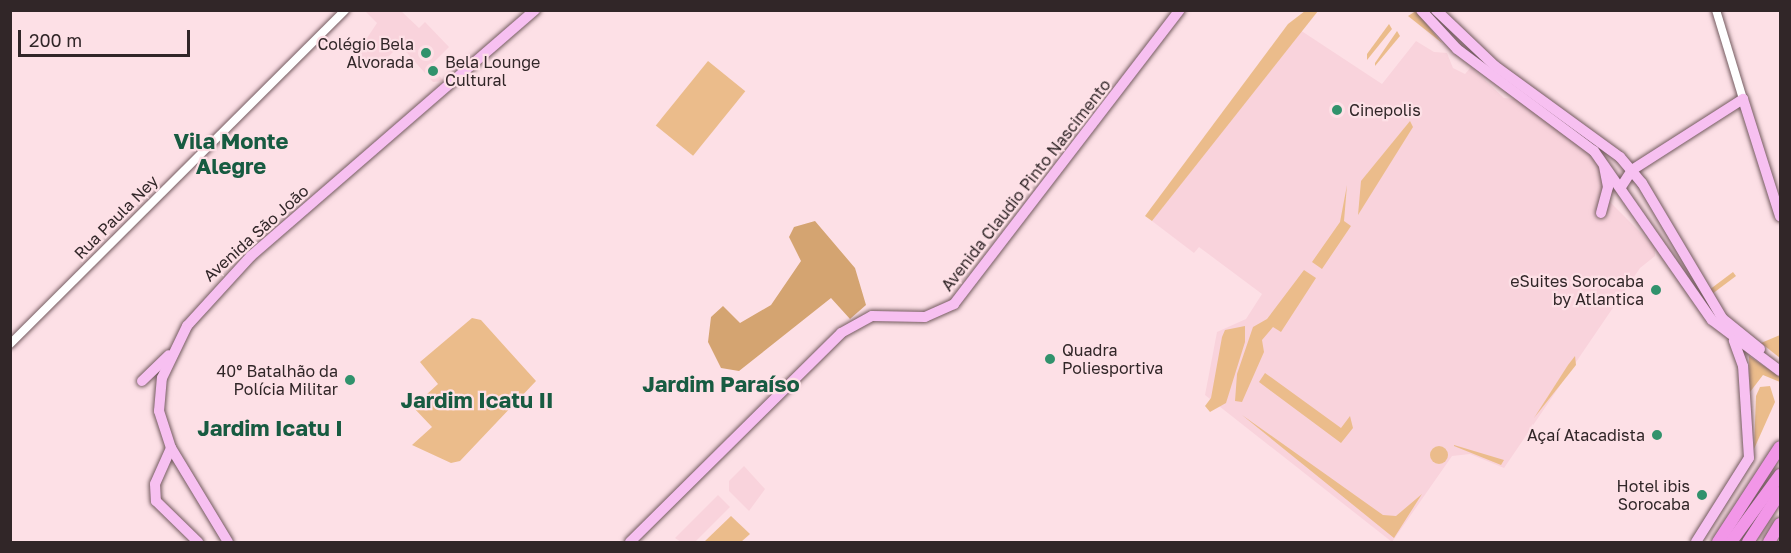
<!DOCTYPE html>
<meta charset="utf-8">
<style>
body{margin:0}
#map{position:relative;width:1791px;height:553px;overflow:hidden;background:#fde0e6;font-family:"Golos Text",sans-serif}
div>[style]{position:absolute}
.built>*{inset:0;background:#f9d3dc}
.green>*{inset:0;background:#ebbc8b;transform-origin:0 0}
.round{border-radius:50%}
.forest>*{inset:0;background:#d4a471}
.roads{filter:drop-shadow(0 0 2px #745b60) drop-shadow(0 0 2px #745b60)}
.minor>*{height:8px;margin:-4px;padding:0 4px;transform-origin:4px;border-radius:4px;background:#fff}
.major>*{height:10px;margin:-5px;padding:0 5px;transform-origin:5px;border-radius:5px;background:#f7c0f1}
.highway>*{height:12px;margin:-6px;padding:0 6px;transform-origin:6px;border-radius:6px;background:#f296e8}
.dots>*{width:16px;height:16px;translate:-50% -50%;box-sizing:border-box;border:3px solid #fde0e6;border-radius:50%}
span{translate:-50% -50%;white-space:nowrap;text-align:center;line-height:1.15;-webkit-text-stroke:4.5px #fde0e6;paint-order:stroke}
.poi-label{font-size:16px;color:#312628}
.right{translate:-100% -50%;text-align:right}
.left{translate:0 -50%;text-align:left}
.street-label{font-size:16px;color:#312628}
.district-label{font-size:22px;color:#175b41;font-weight:700}
.frame{position:absolute;inset:0;border:12px solid #312628;pointer-events:none}
.scale{position:absolute;left:18px;top:30px;width:172px;height:27px;box-sizing:border-box;border:3px solid #312628;border-top:0;padding-left:8px;font-size:18px;line-height:21px;white-space:nowrap;color:#312628;-webkit-text-stroke:4px #fde0e6;paint-order:stroke}
</style>
<div id="map">
<div class="built">
<i style="clip-path:polygon(365px 11px,401px 11px,419px 28px,425px 22px,449px 47px,430px 66px,444px 81px,433px 82px,400px 45px,375px 70px,350px 45px,355px 39px,363px 44px,377px 23px)"></i>
<i style="clip-path:polygon(1300px 30px,1382px 84px,1416px 41px,1434px 52px,1447px 53px,1453px 68px,1465px 74px,1471px 67px,1504px 98px,1516px 99px,1584px 149px,1603px 171px,1604px 196px,1655px 247px,1655px 256px,1640px 268px,1504px 468px,1470px 454px,1452px 456px,1392px 542px,1205px 395px,1217px 332px,1246px 319px,1262px 294px,1199px 247px,1194px 253px,1152px 221px)"></i>
<i style="clip-path:polygon(744px 466px,765px 489px,749px 511px,729px 491px,729px 481px)"></i>
<i style="clip-path:polygon(718px 495px,730px 507px,695px 542px,681px 542px,675px 538px)"></i>
</div>
<div class="green">
<i style="clip-path:polygon(1305px 11px,1318px 11px,1152px 221px,1145px 216px,1288px 24px)"></i>
<i style="clip-path:polygon(1416px 11px,1442px 43px,1408px 16px)"></i>
<i style="clip-path:polygon(1389px 24px,1392px 29px,1367px 60px,1367px 54px)"></i>
<i style="clip-path:polygon(1397px 31px,1400px 36px,1375px 66px,1375px 63px)"></i>
<i style="left:708px;top:61px;width:48px;height:83px;rotate:39deg"></i>
<i style="clip-path:polygon(1410px 121px,1413px 127px,1358px 215px,1361px 181px)"></i>
<i style="clip-path:polygon(1347px 185px,1344px 221px,1351px 226px,1322px 269px,1312px 262px,1340px 222px)"></i>
<i style="clip-path:polygon(1304px 270px,1316px 278px,1281px 332px,1273px 327px,1262px 340px,1264px 352px,1242px 402px,1235px 401px,1237px 374px,1253px 327px,1267px 319px)"></i>
<i style="left:1733px;top:272px;width:5px;height:30px;rotate:53deg"></i>
<i style="clip-path:polygon(472px 318px,481px 320px,536px 381px,460px 461px,451px 463px,412px 445px,432px 427px,413px 407px,438px 384px,420px 362px)"></i>
<i style="clip-path:polygon(1245px 326px,1245px 342px,1226px 403px,1210px 412px,1205px 406px,1211px 398px,1222px 337px,1225px 330px)"></i>
<i style="clip-path:polygon(1780px 335px,1780px 358px,1761px 343px)"></i>
<i class="round" style="left:1043px;top:352px;width:14px;height:14px"></i>
<i style="clip-path:polygon(1575px 356px,1576px 365px,1534px 418px,1568px 365px)"></i>
<i style="clip-path:polygon(1749px 356px,1780px 377px,1780px 382px,1763px 375px,1750px 392px)"></i>
<i style="clip-path:polygon(1265px 373px,1341px 428px,1350px 416px,1353px 428px,1341px 443px,1259px 382px)"></i>
<i style="clip-path:polygon(1770px 386px,1775px 402px,1754px 449px,1756px 396px,1760px 387px)"></i>
<i style="clip-path:polygon(1242px 415px,1383px 515px,1396px 516px,1422px 494px,1394px 538px)"></i>
<i style="clip-path:polygon(1454px 446px,1454px 445px,1504px 460px,1501px 465px)"></i>
<i class="round" style="left:1430px;top:446px;width:18px;height:18px"></i>
<i style="clip-path:polygon(731px 516px,750px 534px,741px 542px,704px 542px)"></i>
</div>
<div class="forest">
<i style="clip-path:polygon(815px 221px,855px 268px,866px 305px,850px 319px,831px 298px,739px 371px,721px 368px,708px 342px,711px 317px,723px 306px,740px 323px,771px 305px,801px 261px,789px 237px,794px 227px)"></i>
</div>
<div class="roads">
<div class="minor">
<i style="left:1716px;top:10px;width:93px;rotate:73.1deg"></i>
<i style="left:10px;top:344px;width:473px;rotate:-44.9deg"></i>
</div>
<div class="major">
<i style="left:1421px;top:10px;width:53px;rotate:47.3deg"></i>
<i style="left:1457px;top:49px;width:171px;rotate:36.7deg"></i>
<i style="left:1594px;top:151px;width:206px;rotate:55.1deg"></i>
<i style="left:1712px;top:320px;width:85px;rotate:36.9deg"></i>
<i style="left:1436px;top:10px;width:81px;rotate:43.5deg"></i>
<i style="left:1495px;top:66px;width:155px;rotate:36.1deg"></i>
<i style="left:1620px;top:157px;width:34px;rotate:50deg"></i>
<i style="left:1642px;top:183px;width:157px;rotate:59.3deg"></i>
<i style="left:1722px;top:318px;width:49px;rotate:39.2deg"></i>
<i style="left:1621px;top:187px;width:20px;rotate:-57deg"></i>
<i style="left:1632px;top:170px;width:132px;rotate:-32.6deg"></i>
<i style="left:1743px;top:99px;width:123px;rotate:72.5deg"></i>
<i style="left:1601px;top:213px;width:27px;rotate:-75deg"></i>
<i style="left:1608px;top:187px;width:20px;rotate:-101deg"></i>
<i style="left:142px;top:381px;width:37px;rotate:-44deg"></i>
<i style="left:171px;top:448px;width:39px;rotate:114deg"></i>
<i style="left:155px;top:484px;width:17px;rotate:87deg"></i>
<i style="left:156px;top:501px;width:59px;rotate:44.3deg"></i>
<i style="left:228px;top:542px;width:110px;rotate:-121.2deg"></i>
<i style="left:171px;top:448px;width:39px;rotate:-108deg"></i>
<i style="left:159px;top:411px;width:33px;rotate:-85deg"></i>
<i style="left:162px;top:378px;width:58px;rotate:-64.3deg"></i>
<i style="left:187px;top:326px;width:95px;rotate:-47.6deg"></i>
<i style="left:251px;top:256px;width:376px;rotate:-40.9deg"></i>
<i style="left:630px;top:542px;width:297px;rotate:-44.7deg"></i>
<i style="left:841px;top:333px;width:35px;rotate:-29deg"></i>
<i style="left:872px;top:316px;width:53px;rotate:1.1deg"></i>
<i style="left:925px;top:317px;width:32px;rotate:-24deg"></i>
<i style="left:954px;top:304px;width:371px;rotate:-52.5deg"></i>
<i style="left:1696px;top:542px;width:99px;rotate:-57.8deg"></i>
<i style="left:1749px;top:458px;width:92px;rotate:-93.7deg"></i>
<i style="left:1743px;top:366px;width:27px;rotate:-110deg"></i>
</div>
<div class="highway">
<i style="left:1718px;top:542px;width:113px;rotate:-56.9deg"></i>
<i style="left:1731px;top:542px;width:83px;rotate:-53.8deg"></i>
<i style="left:1748px;top:542px;width:59px;rotate:-56.9deg"></i>
<i style="left:1769px;top:542px;width:21px;rotate:-59deg"></i>
</div>
</div>
<div class="dots">
<i style="left:426px;top:53px;background:#31926c"></i>
<i style="left:433px;top:71px;background:#31926c"></i>
<i style="left:1337px;top:110px;background:#31926c"></i>
<i style="left:1656px;top:290px;background:#31926c"></i>
<i style="left:1050px;top:359px;background:#31926c"></i>
<i style="left:350px;top:380px;background:#31926c"></i>
<i style="left:1657px;top:435px;background:#31926c"></i>
<i style="left:1702px;top:495px;background:#31926c"></i>
</div>
<div class="poi-label">
<span class="right" style="left:414px;top:53px">Colégio Bela<br>Alvorada</span>
<span class="left" style="left:445px;top:71px">Bela Lounge<br>Cultural</span>
<span class="left" style="left:1349px;top:110px">Cinepolis</span>
<span class="right" style="left:1644px;top:290px">eSuites Sorocaba<br>by Atlantica</span>
<span class="left" style="left:1062px;top:359px">Quadra<br>Poliesportiva</span>
<span class="right" style="left:338px;top:380px">40° Batalhão da<br>Polícia Militar</span>
<span class="right" style="left:1645px;top:435px">Açaí Atacadista</span>
<span class="right" style="left:1690px;top:495px">Hotel ibis<br>Sorocaba</span>
</div>
<div class="street-label">
<span style="left:1026px;top:185px;rotate:-52deg">Avenida Claudio Pinto Nascimento</span>
<span style="left:116px;top:217px;rotate:-45deg">Rua Paula Ney</span>
<span style="left:256px;top:233px;rotate:-42deg">Avenida São João</span>
</div>
<div class="district-label">
<span style="left:231px;top:153px">Vila Monte<br>Alegre</span>
<span style="left:721px;top:384px">Jardim Paraíso</span>
<span style="left:477px;top:400px">Jardim Icatu II</span>
<span style="left:270px;top:428px">Jardim Icatu I</span>
</div>
<div class="frame"></div>
<div class="scale">200 m</div>
</div>
